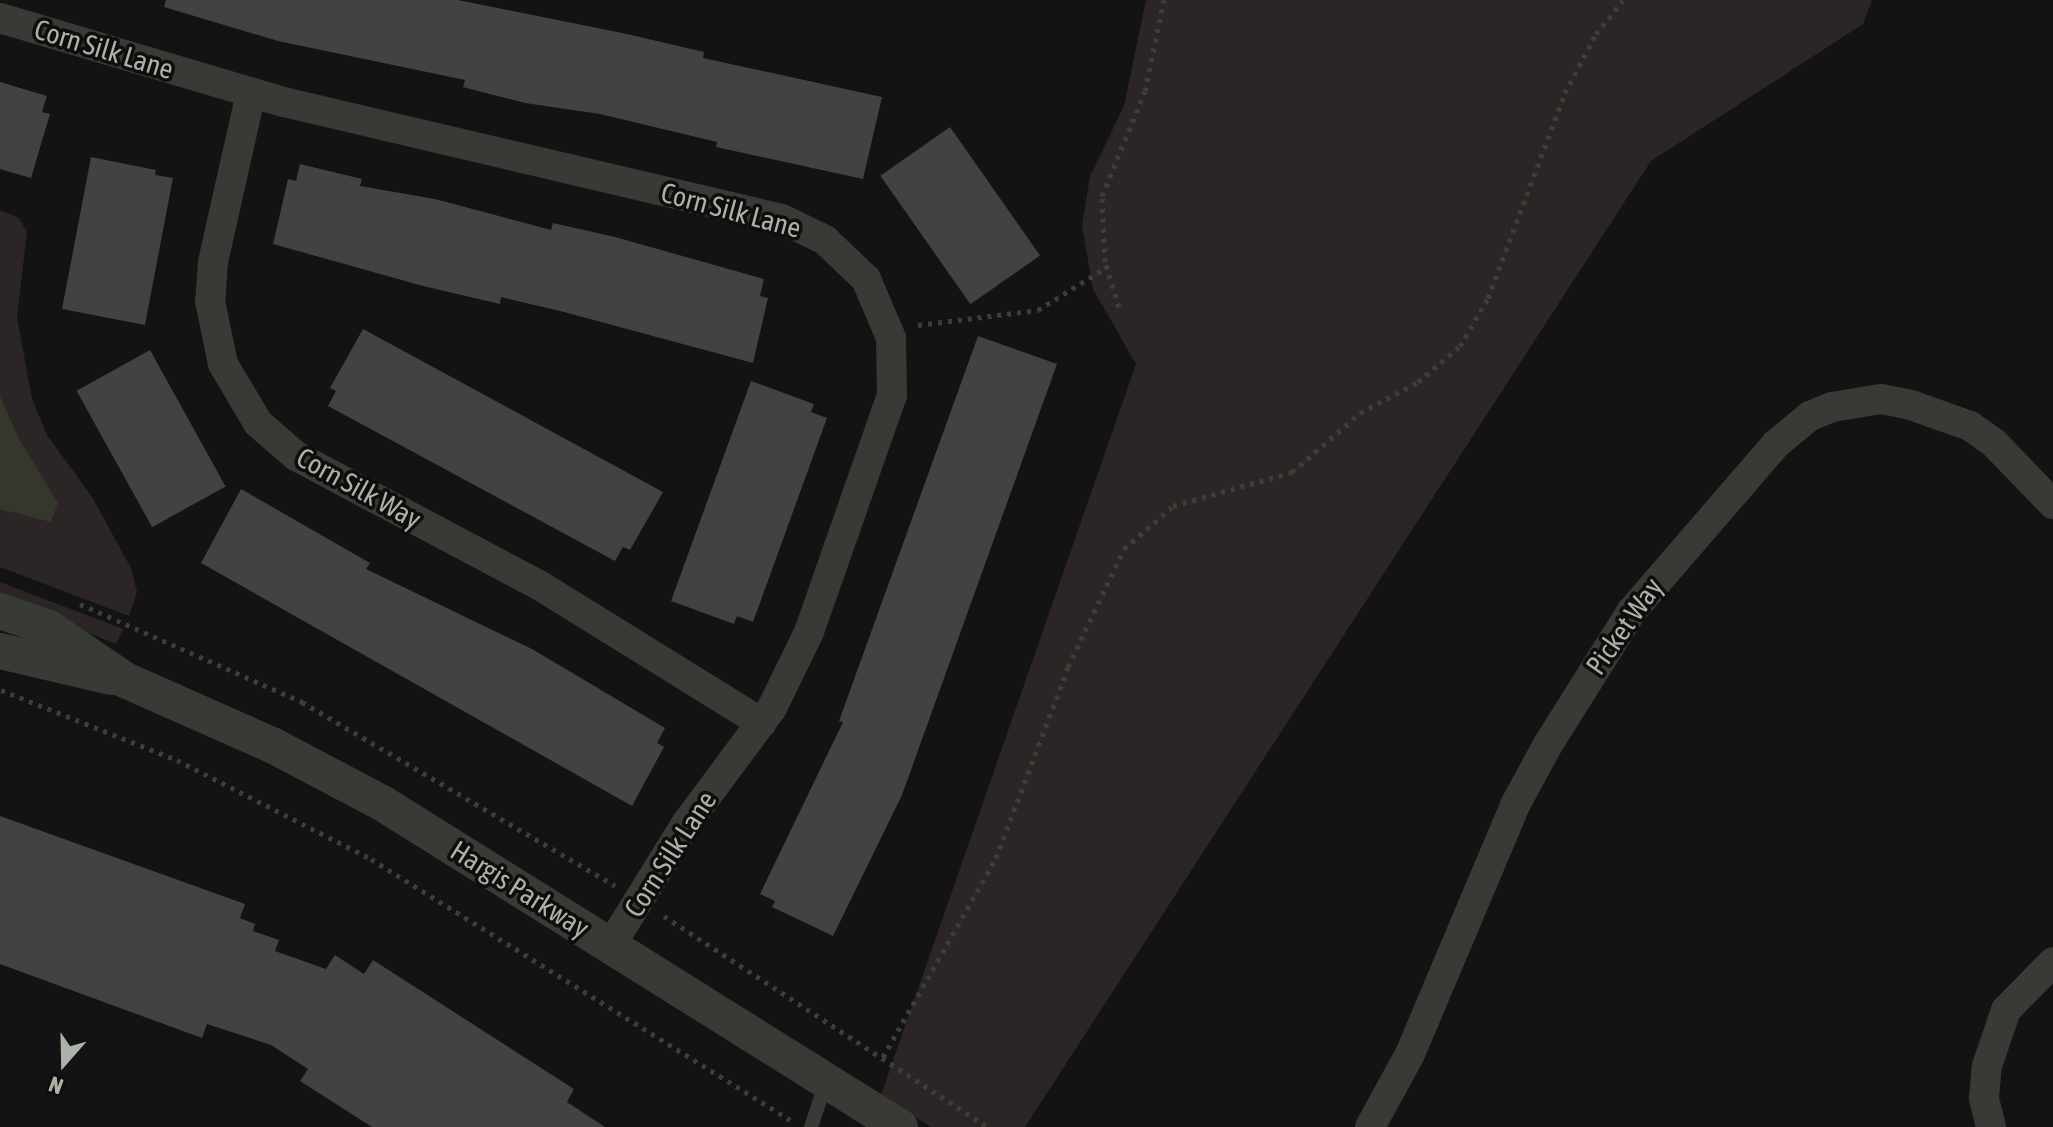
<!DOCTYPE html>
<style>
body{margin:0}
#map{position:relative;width:2053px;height:1127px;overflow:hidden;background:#121312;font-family:"Asap Condensed",sans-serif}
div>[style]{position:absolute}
.green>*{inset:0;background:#2c2526}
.water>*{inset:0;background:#35372c}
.building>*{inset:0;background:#40433f;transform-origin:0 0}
.path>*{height:5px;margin-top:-2.5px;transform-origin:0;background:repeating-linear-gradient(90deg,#3c3f39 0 4px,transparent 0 10px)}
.service>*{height:14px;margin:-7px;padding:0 7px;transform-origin:7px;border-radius:7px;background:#373a35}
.minor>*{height:30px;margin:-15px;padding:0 15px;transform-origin:15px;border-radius:15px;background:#373a35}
.tertiary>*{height:36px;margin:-18px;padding:0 18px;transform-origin:18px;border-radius:18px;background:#373a35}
span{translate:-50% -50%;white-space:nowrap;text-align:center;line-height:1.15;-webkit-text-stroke:7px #0d0e0d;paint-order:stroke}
.street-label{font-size:28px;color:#acb2a5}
.north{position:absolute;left:24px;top:1023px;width:80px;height:80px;-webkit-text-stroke:6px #0d0e0d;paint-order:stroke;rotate:200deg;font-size:22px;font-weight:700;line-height:32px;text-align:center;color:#acb2a5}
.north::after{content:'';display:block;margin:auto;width:28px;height:36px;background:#acb2a5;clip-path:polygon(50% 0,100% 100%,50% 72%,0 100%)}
</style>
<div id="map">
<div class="green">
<i style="clip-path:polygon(1146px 0,1872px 0,1863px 24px,1651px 161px,1025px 1127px,931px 1127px,881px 1095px,1136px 364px,1093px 289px,1082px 226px,1090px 176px,1124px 106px)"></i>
<i style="clip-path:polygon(0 210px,19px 218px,27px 232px,17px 317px,32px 399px,47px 435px,92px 497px,131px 568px,137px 592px,129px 616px,0 567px)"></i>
<i style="clip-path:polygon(0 582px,123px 629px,116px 644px,0 597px)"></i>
</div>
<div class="water">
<i style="clip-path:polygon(0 396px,19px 439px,58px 503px,51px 522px,0 509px)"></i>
</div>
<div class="building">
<i style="clip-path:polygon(166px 0,458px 0,627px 34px,704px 52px,703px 58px,882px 97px,863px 179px,716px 147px,717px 142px,600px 114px,525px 103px,463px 87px,465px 80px,278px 41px,164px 7px)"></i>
<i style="clip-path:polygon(0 82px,47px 96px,42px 112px,50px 114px,31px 178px,0 169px)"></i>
<i style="left:950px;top:127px;width:157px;height:85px;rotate:55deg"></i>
<i style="clip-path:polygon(91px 157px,156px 170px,155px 175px,173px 178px,145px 325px,62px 309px)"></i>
<i style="clip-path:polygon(300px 164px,362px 179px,360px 186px,435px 199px,551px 230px,553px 223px,615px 237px,764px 279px,760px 296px,768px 298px,753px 363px,564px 312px,501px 297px,500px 304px,423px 286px,273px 244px,288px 179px,296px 181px)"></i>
<i style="clip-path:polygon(363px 329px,663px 492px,630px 550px,623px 547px,615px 561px,328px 406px,336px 391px,330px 388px)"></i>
<i style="clip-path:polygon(978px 336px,1057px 364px,902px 795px,833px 936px,772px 907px,775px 901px,760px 894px,843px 722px,839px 721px)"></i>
<i style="left:150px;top:350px;width:156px;height:84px;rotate:61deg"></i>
<i style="clip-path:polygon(751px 381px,814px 404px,811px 412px,827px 418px,753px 622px,737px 616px,734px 624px,671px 601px)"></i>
<i style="clip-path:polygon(241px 489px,370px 563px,366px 569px,532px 649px,665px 728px,657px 743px,664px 747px,632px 806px,201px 563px)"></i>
<i style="clip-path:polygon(0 816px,245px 904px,240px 918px,255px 924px,253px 931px,279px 940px,275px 951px,326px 969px,335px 955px,364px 974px,373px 960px,574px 1089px,567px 1102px,605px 1127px,372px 1127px,300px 1081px,308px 1069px,271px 1045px,207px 1024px,202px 1038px,0 964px)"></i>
</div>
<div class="path">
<i style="left:1119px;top:307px;width:47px;rotate:-107.3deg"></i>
<i style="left:1105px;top:262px;width:66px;rotate:-92.6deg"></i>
<i style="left:1102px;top:196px;width:113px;rotate:-67.7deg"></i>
<i style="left:1145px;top:91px;width:93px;rotate:-78.2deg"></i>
<i style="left:918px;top:325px;width:121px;rotate:-7.1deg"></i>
<i style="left:1038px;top:310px;width:81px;rotate:-31.9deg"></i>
<i style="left:80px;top:604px;width:243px;rotate:23.8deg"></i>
<i style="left:302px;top:702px;width:363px;rotate:30.4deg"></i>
<i style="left:1px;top:690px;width:189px;rotate:21.7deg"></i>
<i style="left:177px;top:760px;width:218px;rotate:27deg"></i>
<i style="left:371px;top:859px;width:494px;rotate:31.9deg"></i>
<i style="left:664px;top:916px;width:387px;rotate:33.1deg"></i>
<i style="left:883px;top:1057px;width:229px;rotate:-60.4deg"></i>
<i style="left:996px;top:858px;width:204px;rotate:-69.3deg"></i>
<i style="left:1068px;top:667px;width:131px;rotate:-64.6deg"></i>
<i style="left:1124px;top:549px;width:65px;rotate:-41.3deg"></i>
<i style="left:1173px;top:506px;width:124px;rotate:-15.9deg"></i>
<i style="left:1292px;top:472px;width:90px;rotate:-40.9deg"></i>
<i style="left:1360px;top:413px;width:66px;rotate:-28.1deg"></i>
<i style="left:1418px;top:382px;width:55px;rotate:-40.6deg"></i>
<i style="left:1460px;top:346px;width:56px;rotate:-59.7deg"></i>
<i style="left:1488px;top:298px;width:219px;rotate:-69.4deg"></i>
<i style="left:1565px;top:93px;width:67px;rotate:-62.3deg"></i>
<i style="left:1596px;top:34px;width:43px;rotate:-51.5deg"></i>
</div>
<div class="service">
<i style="left:811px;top:1127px;width:47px;rotate:-71.6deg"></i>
</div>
<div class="minor">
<i style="left:0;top:18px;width:296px;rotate:16.5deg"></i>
<i style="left:284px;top:102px;width:512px;rotate:13.22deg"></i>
<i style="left:782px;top:219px;width:48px;rotate:26deg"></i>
<i style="left:825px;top:240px;width:57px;rotate:43.6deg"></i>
<i style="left:866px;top:279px;width:64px;rotate:67deg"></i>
<i style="left:891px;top:338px;width:57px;rotate:89deg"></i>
<i style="left:892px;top:395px;width:251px;rotate:109.3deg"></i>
<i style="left:809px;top:632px;width:85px;rotate:116deg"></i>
<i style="left:772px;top:708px;width:144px;rotate:126.6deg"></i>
<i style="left:686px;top:824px;width:142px;rotate:121.8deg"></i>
<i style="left:251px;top:93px;width:173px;rotate:102.7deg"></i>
<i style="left:213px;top:262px;width:39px;rotate:94deg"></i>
<i style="left:210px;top:301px;width:64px;rotate:78.3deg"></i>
<i style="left:223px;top:364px;width:69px;rotate:59.3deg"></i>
<i style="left:258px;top:423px;width:50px;rotate:41deg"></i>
<i style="left:296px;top:456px;width:275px;rotate:28deg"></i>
<i style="left:539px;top:585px;width:262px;rotate:31.8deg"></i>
<i style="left:1370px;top:1127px;width:83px;rotate:-61.3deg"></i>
<i style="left:1410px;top:1054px;width:270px;rotate:-67.1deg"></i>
<i style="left:1515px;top:805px;width:67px;rotate:-61.5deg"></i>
<i style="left:1547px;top:746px;width:158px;rotate:-57.9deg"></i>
<i style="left:1631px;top:612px;width:222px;rotate:-49.2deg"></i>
<i style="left:1776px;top:444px;width:44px;rotate:-39.5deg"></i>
<i style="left:1810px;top:416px;width:24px;rotate:-22deg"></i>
<i style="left:1832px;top:407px;width:50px;rotate:-9.3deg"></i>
<i style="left:1881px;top:399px;width:31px;rotate:11deg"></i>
<i style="left:1911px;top:405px;width:63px;rotate:19.6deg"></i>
<i style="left:1970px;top:426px;width:29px;rotate:35deg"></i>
<i style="left:1994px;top:443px;width:85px;rotate:46deg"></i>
<i style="left:1991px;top:1127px;width:30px;rotate:-104deg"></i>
<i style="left:1984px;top:1098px;width:32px;rotate:-85deg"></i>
<i style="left:1987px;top:1066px;width:59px;rotate:-71.3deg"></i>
<i style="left:2006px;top:1010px;width:67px;rotate:-45.6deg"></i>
</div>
<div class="tertiary">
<i style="left:0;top:611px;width:52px;rotate:19.1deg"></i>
<i style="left:49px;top:628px;width:92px;rotate:34.4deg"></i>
<i style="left:125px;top:680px;width:161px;rotate:23.9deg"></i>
<i style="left:272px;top:745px;width:124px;rotate:27.8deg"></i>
<i style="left:382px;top:803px;width:611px;rotate:32.03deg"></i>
<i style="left:0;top:651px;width:114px;rotate:13.2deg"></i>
</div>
<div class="street-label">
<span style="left:104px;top:49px;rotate:17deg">Corn Silk Lane</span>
<span style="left:731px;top:210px;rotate:15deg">Corn Silk Lane</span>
<span style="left:359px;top:488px;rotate:29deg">Corn Silk Way</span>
<span style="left:1624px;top:626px;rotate:-55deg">Picket Way</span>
<span style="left:670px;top:854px;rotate:-57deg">Corn Silk Lane</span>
<span style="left:520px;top:889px;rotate:32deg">Hargis Parkway</span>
</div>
<div class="north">N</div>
</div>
